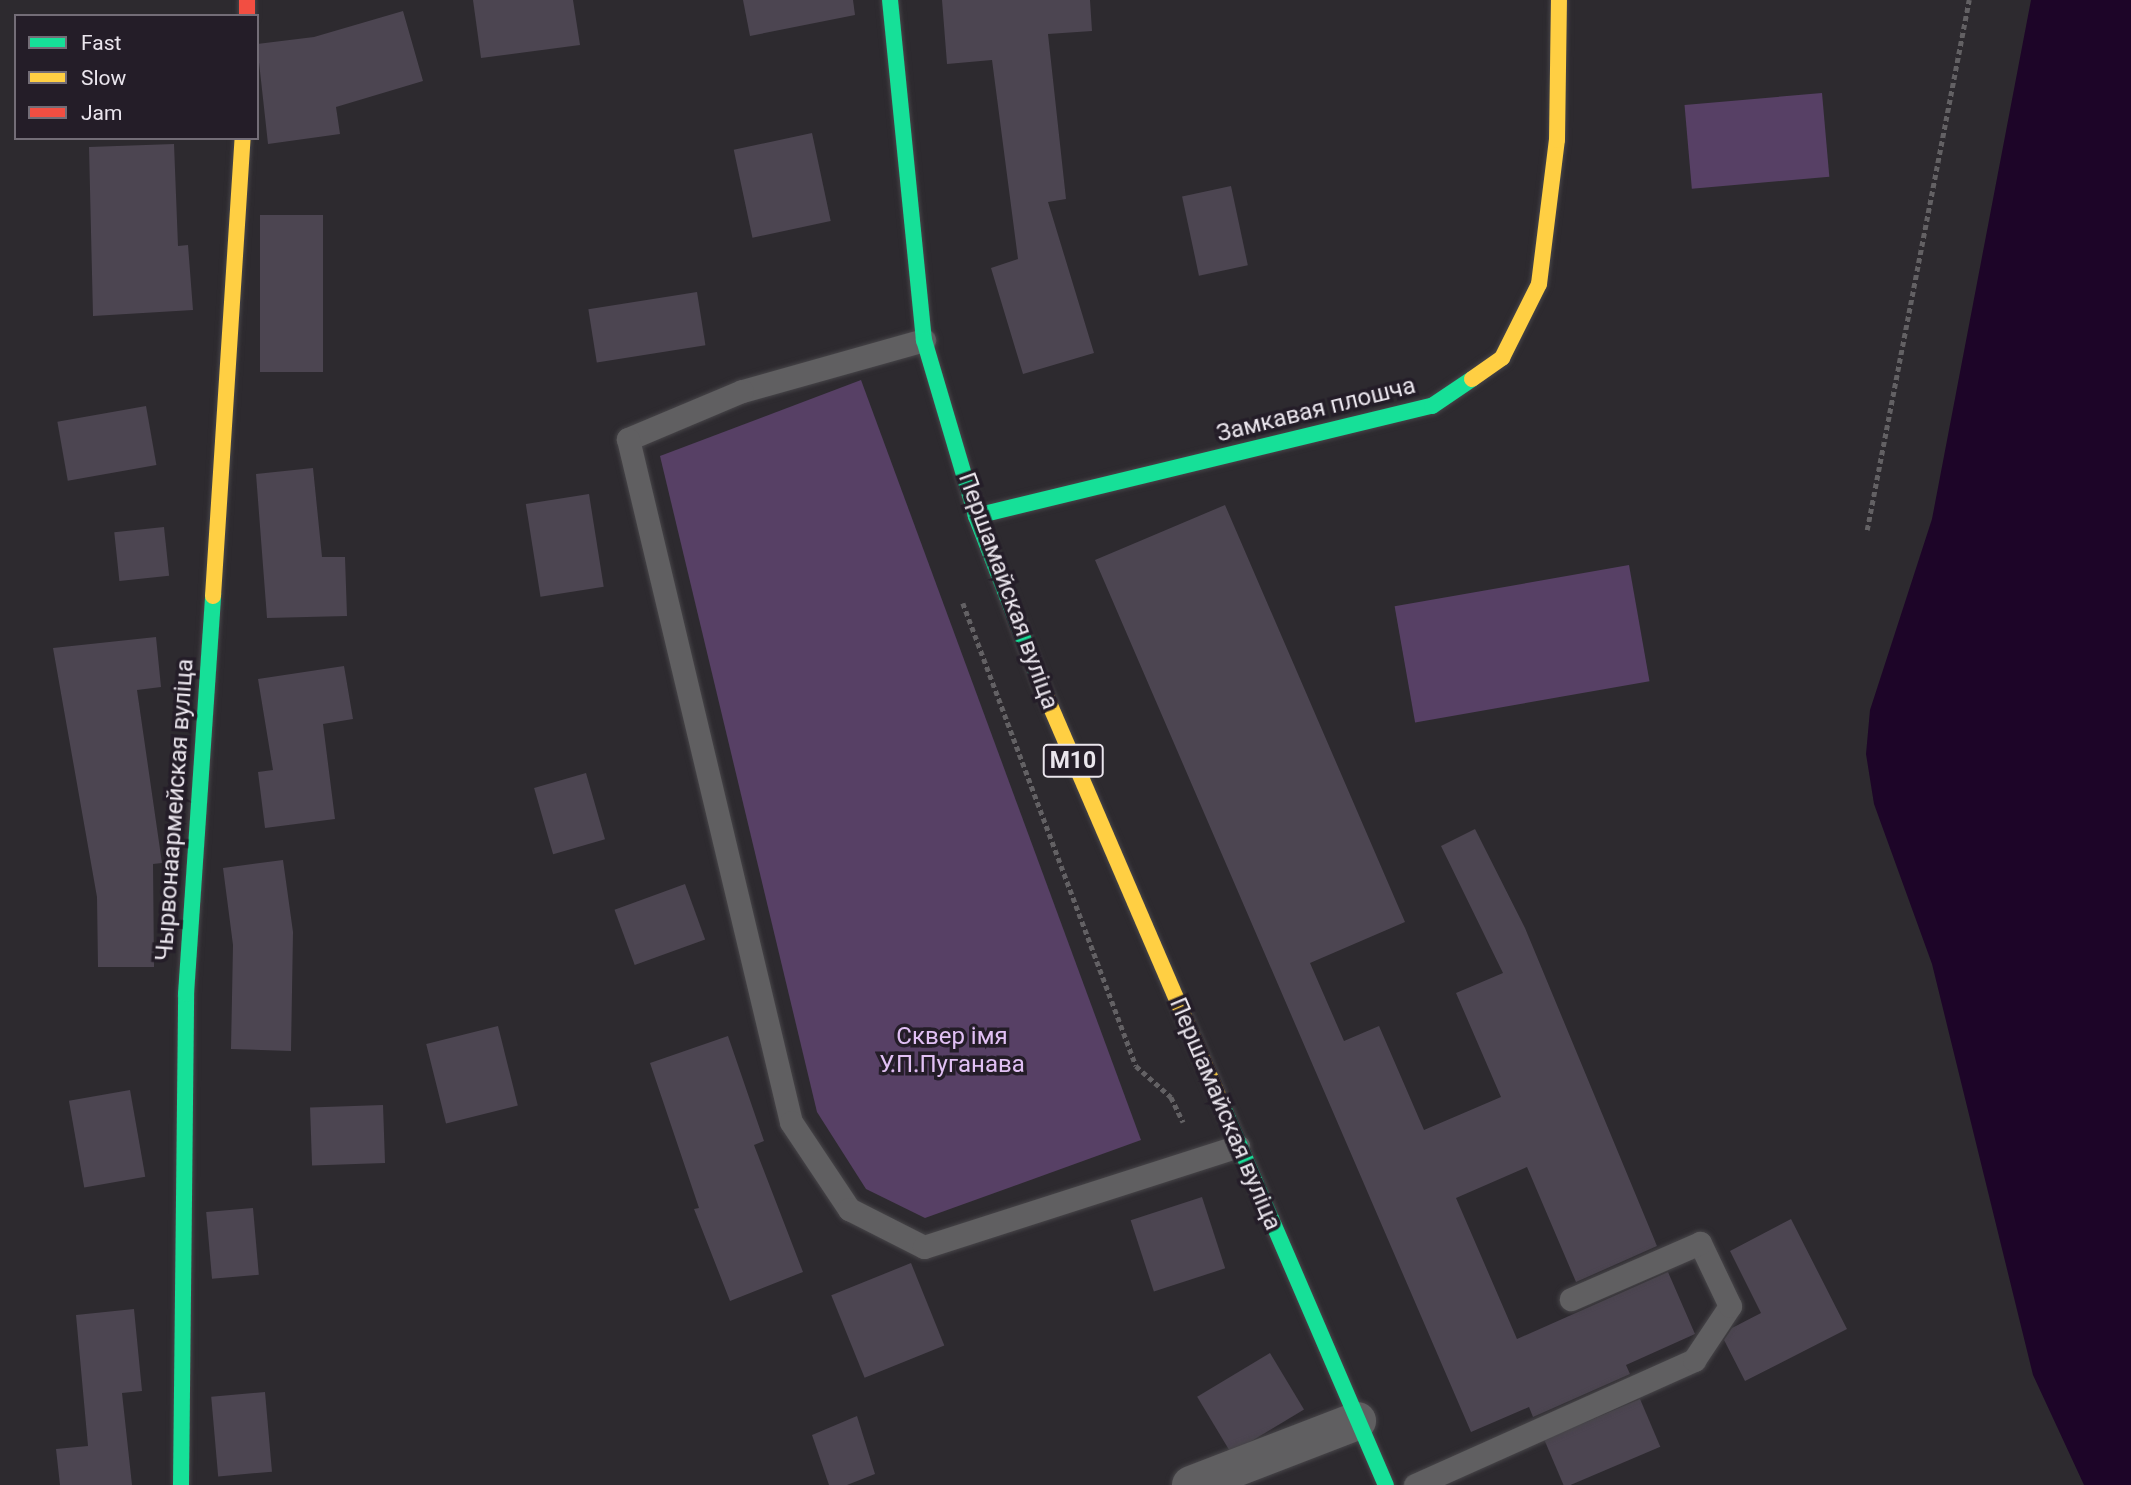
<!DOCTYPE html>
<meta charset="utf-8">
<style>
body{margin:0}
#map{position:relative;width:2131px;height:1485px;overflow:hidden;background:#2d2a2f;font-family:Roboto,sans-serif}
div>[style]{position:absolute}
.green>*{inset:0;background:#574065;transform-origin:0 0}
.water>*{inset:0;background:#1d0528}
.building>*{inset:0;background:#4c4551;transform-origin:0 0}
.path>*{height:4.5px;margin-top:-2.25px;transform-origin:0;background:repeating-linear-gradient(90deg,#636164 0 5px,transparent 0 8.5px)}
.roads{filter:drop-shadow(0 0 2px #474549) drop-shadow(0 0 2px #474549)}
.lane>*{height:23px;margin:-11.5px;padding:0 11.5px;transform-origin:11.5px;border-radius:11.5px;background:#605f61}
.street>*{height:38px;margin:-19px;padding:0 19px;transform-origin:19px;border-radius:19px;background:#605f61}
.fast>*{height:16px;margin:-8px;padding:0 8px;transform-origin:8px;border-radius:8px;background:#16e098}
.slow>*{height:16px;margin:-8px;padding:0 8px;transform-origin:8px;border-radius:8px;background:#ffcf43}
.jam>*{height:16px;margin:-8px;padding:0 8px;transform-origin:8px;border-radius:8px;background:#f24e42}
span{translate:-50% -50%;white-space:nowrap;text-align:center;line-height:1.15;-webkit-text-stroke:7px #241d28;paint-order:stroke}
.shield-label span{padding:2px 5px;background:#241d28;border:2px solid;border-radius:5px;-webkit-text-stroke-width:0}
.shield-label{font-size:23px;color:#eae5ed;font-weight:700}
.street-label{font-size:24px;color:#eae5ed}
.park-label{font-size:24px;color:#e1c0f4}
.legend{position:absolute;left:14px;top:14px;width:245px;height:126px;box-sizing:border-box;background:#241d28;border:2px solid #736d77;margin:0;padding:9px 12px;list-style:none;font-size:21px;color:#eae5ed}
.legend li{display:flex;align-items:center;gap:14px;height:35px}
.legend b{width:35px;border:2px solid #736d77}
</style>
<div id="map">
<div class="green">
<i style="left:1822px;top:93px;width:84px;height:138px;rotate:85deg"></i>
<i style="clip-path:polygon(861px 380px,1141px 1140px,925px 1218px,866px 1189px,817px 1112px,660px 456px)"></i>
<i style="left:1629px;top:565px;width:118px;height:238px;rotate:80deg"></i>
</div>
<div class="water">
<i style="clip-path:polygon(2031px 0,2131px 0,2131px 1485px,2084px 1485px,2033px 1375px,1932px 964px,1874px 804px,1866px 754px,1870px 710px,1932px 519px)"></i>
</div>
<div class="building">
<i style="clip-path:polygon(473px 0,573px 0,580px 45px,481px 58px)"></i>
<i style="clip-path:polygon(743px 0,853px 0,855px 15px,750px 36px)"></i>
<i style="clip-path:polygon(942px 0,1090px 0,1092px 31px,1048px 34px,1066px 199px,1048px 202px,1094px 353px,1023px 374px,991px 268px,1018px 259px,992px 60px,947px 64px)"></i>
<i style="clip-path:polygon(403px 11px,423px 81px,336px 107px,340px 134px,268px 144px,257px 44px,314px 37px)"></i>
<i style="left:812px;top:133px;width:90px;height:80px;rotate:78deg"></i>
<i style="clip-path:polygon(174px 144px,178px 246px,188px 245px,193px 310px,93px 316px,89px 147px)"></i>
<i style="left:1231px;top:186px;width:81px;height:50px;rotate:78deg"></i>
<i style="left:323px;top:215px;width:157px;height:63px;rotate:90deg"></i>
<i style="left:697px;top:292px;width:54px;height:110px;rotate:81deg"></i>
<i style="left:146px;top:406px;width:60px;height:90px;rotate:80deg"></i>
<i style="clip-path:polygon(313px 468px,322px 557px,345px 557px,347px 616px,267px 618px,256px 474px)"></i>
<i style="left:589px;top:494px;width:94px;height:64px;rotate:81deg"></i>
<i style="clip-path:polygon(1225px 505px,1405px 922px,1310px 963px,1344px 1041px,1379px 1026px,1424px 1130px,1501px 1097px,1456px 993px,1503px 973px,1441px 846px,1475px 829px,1525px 928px,1657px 1246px,1576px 1282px,1527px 1167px,1456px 1198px,1517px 1339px,1668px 1272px,1695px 1334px,1626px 1365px,1630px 1374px,1533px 1417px,1529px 1407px,1471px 1432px,1095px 560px)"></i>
<i style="left:164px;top:527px;width:49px;height:50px;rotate:84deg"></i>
<i style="clip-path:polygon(156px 637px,161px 687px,137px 690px,162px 863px,153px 864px,154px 967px,98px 967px,97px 897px,53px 648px)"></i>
<i style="clip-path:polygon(344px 666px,353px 719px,323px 724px,335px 819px,265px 828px,258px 772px,273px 770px,258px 679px)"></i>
<i style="left:586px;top:773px;width:69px;height:54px;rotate:74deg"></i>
<i style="clip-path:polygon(283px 860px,293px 932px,291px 1051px,231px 1049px,233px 945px,223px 868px)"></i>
<i style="left:685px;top:884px;width:59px;height:75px;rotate:70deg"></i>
<i style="left:498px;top:1026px;width:82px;height:74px;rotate:76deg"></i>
<i style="clip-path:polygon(728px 1036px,764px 1141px,754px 1145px,803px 1272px,730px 1301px,694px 1209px,699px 1208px,650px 1063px)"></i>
<i style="left:130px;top:1090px;width:88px;height:62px;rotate:80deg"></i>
<i style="left:383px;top:1105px;width:58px;height:73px;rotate:88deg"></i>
<i style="left:1202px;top:1197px;width:75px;height:75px;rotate:72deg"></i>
<i style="left:253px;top:1208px;width:67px;height:47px;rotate:85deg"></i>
<i style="clip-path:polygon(1791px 1219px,1847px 1329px,1745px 1381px,1724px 1340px,1732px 1328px,1761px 1313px,1730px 1251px)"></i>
<i style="left:911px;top:1263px;width:89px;height:86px;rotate:68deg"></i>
<i style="clip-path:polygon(134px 1309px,142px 1391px,122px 1393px,132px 1485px,60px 1485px,56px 1449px,88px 1446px,76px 1315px)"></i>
<i style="left:1270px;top:1353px;width:66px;height:85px;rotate:59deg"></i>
<i style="left:265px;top:1392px;width:80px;height:54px;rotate:85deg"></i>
<i style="left:1640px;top:1399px;width:52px;height:104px;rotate:67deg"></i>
<i style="clip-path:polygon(857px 1416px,875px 1474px,847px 1485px,829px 1485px,812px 1435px)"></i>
</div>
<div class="path">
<i style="left:1867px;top:530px;width:540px;rotate:-79.11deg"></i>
<i style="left:963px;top:603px;width:494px;rotate:69.5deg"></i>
<i style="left:1136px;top:1066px;width:47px;rotate:41.5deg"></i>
<i style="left:1171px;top:1097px;width:28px;rotate:64deg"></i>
</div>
<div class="roads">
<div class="lane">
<i style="left:924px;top:340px;width:189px;rotate:164.3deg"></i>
<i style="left:742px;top:391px;width:124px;rotate:157.2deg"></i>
<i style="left:628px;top:439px;width:702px;rotate:76.58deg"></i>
<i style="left:791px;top:1122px;width:105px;rotate:56.3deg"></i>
<i style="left:849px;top:1209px;width:84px;rotate:26.9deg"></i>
<i style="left:924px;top:1247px;width:330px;rotate:-17.8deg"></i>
<i style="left:1415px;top:1485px;width:306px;rotate:-24.1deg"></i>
<i style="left:1694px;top:1360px;width:65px;rotate:-56.3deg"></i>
<i style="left:1730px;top:1306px;width:70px;rotate:-115.5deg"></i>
<i style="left:1700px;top:1243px;width:141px;rotate:156.5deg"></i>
</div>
<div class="street">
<i style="left:1191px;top:1485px;width:178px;rotate:-21.1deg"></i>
</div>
<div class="fast">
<i style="left:890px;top:0;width:342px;rotate:84.3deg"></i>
<i style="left:924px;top:340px;width:184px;rotate:73.5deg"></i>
<i style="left:976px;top:516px;width:178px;rotate:68.9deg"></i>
<i style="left:976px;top:516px;width:469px;rotate:-13.6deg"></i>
<i style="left:1432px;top:406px;width:48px;rotate:-34deg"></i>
<i style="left:1223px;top:1107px;width:412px;rotate:66.7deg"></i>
<i style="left:181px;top:1485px;width:491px;rotate:-89.4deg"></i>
<i style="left:186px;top:994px;width:399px;rotate:-86.1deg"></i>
</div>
<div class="slow">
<i style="left:1472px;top:379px;width:37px;rotate:-35deg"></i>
<i style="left:1502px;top:358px;width:83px;rotate:-63.4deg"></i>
<i style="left:1539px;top:284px;width:145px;rotate:-82.9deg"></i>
<i style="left:1557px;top:140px;width:140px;rotate:-89.2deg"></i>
<i style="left:213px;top:596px;width:459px;rotate:-86.3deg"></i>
<i style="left:1040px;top:682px;width:463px;rotate:66.7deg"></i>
</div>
<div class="jam">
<i style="left:247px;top:0;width:16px;rotate:90deg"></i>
</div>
</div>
<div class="shield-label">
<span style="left:1073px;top:761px">М10</span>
</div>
<div class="street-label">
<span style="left:1316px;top:410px;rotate:-14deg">Замкавая плошча</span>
<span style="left:1008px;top:591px;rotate:70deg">Першамайская вуліца</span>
<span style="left:175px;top:810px;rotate:-86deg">Чырвонаармейская вуліца</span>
<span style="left:1225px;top:1114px;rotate:67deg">Першамайская вуліца</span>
</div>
<div class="park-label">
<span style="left:952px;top:1051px">Сквер імя<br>У.П.Пуганава</span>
</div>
<ul class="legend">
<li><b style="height:9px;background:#16e098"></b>Fast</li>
<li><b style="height:9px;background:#ffcf43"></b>Slow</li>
<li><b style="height:9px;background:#f24e42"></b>Jam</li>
</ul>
</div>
